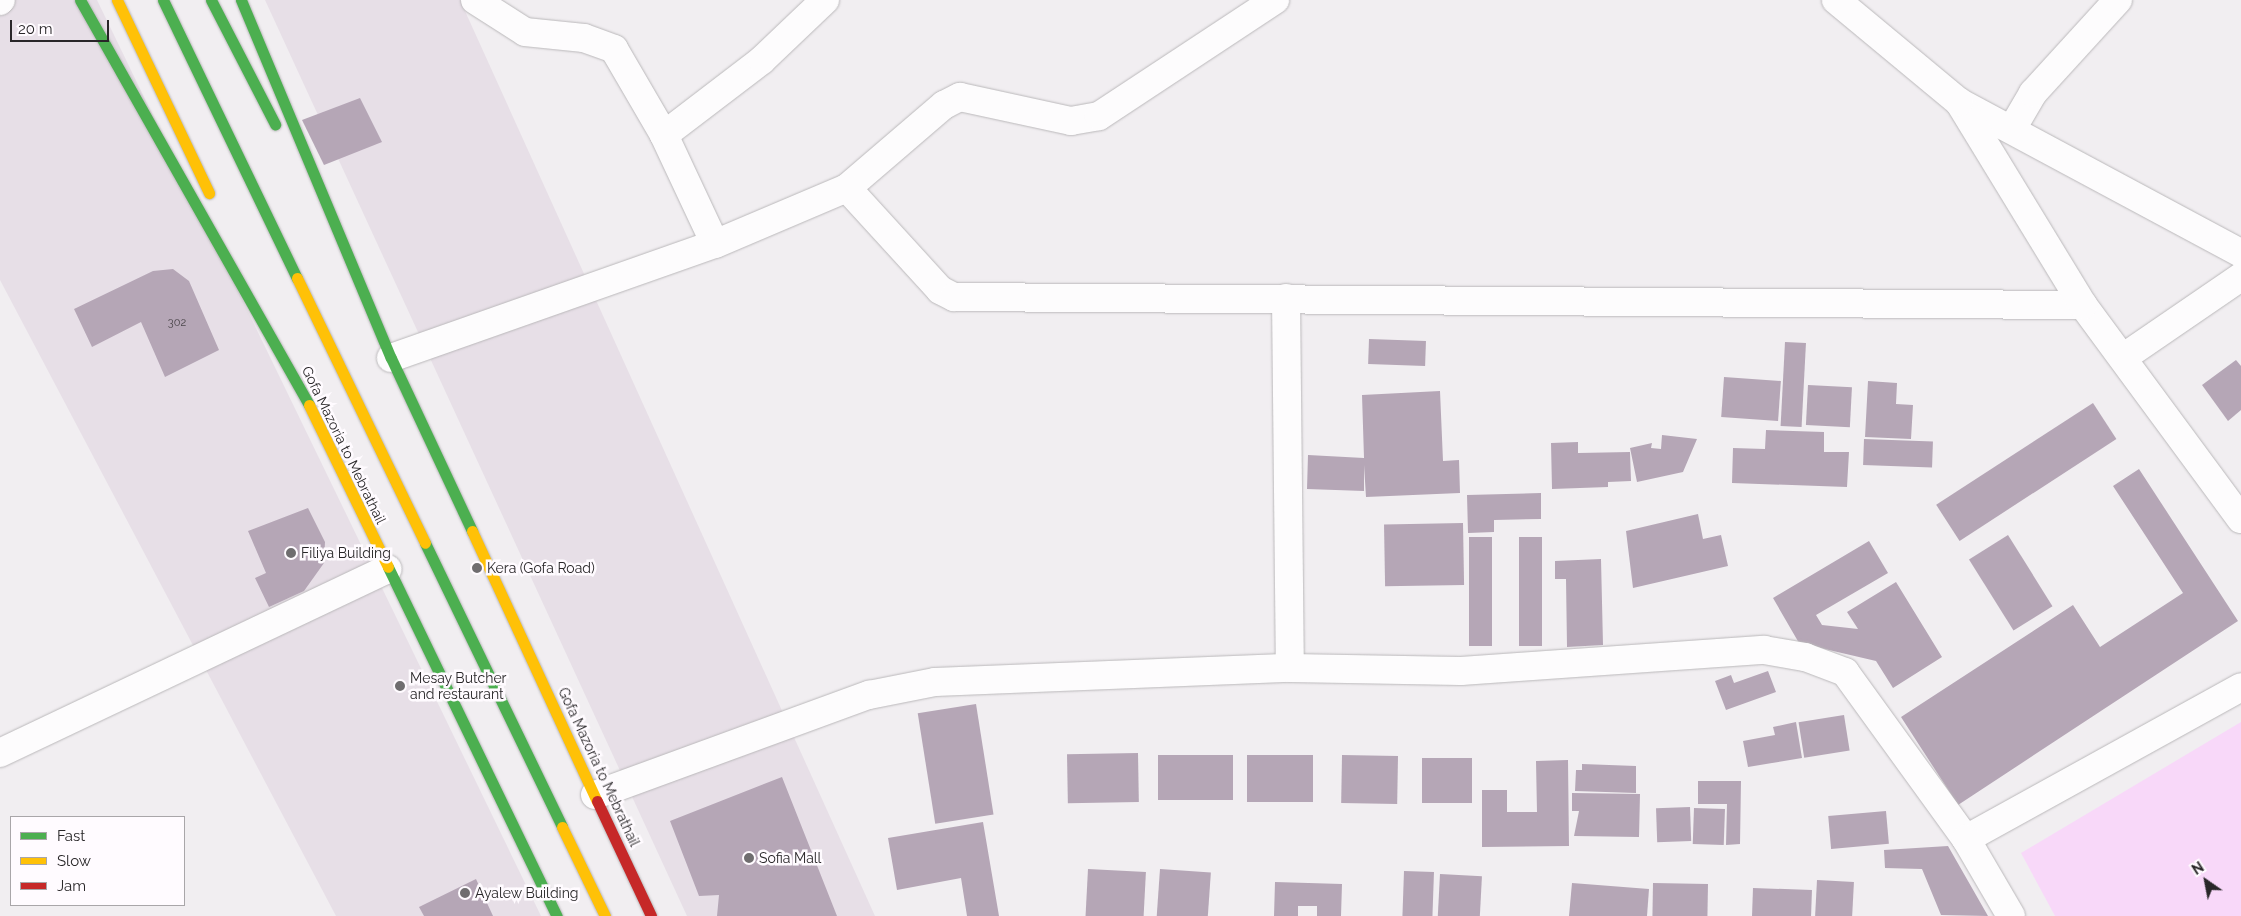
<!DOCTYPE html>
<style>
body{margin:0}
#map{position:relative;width:2241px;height:916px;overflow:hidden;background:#f1eef1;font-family:Raleway,sans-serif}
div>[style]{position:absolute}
.built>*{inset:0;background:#e7dfe7}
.green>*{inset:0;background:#f8d8f9}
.building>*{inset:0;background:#b5a6b6;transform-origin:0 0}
.roads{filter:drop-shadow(0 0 1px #bab8ba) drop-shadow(0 0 1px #bab8ba)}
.street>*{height:28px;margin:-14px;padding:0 14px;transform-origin:14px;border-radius:14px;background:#fdfcfd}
.fast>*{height:11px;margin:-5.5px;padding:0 5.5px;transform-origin:5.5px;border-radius:5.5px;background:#4caf50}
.slow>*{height:11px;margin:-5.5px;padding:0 5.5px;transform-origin:5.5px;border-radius:5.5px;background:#ffc107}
.jam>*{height:11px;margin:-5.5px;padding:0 5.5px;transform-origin:5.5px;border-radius:5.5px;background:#c62828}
.dots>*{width:14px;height:14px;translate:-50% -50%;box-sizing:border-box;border:2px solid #fffbff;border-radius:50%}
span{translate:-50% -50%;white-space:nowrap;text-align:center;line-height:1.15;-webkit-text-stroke:5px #fffbff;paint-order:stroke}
.number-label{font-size:11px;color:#4c474c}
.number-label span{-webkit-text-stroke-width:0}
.street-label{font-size:14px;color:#292729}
.poi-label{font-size:14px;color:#292729}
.left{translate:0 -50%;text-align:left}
.legend{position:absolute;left:10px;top:816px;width:175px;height:90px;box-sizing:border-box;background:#fffbff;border:1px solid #a9a6a9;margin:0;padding:6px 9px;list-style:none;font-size:15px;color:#292729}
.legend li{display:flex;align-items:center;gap:10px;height:25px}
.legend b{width:25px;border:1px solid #a9a6a9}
.north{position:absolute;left:2181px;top:856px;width:50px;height:50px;-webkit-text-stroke:4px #fffbff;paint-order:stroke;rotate:327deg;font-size:14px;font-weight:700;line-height:20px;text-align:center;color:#292729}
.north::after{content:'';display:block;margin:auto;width:18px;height:22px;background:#292729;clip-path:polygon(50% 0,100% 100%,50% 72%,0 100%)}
.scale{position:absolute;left:10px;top:20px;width:99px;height:22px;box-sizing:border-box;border:2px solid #292729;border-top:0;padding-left:6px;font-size:15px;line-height:18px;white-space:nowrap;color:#292729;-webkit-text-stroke:4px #fffbff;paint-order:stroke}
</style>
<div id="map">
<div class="built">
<i style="clip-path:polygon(0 0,97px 0,541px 916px,336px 916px,0 280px)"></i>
<i style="clip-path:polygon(265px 0,460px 0,875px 916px,687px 916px)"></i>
</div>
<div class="green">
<i style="clip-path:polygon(2241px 722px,2241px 916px,2055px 916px,2021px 853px)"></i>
</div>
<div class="building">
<i style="clip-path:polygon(360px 98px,382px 142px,324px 165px,302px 120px)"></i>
<i style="clip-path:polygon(173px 269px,189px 281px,219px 350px,165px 377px,141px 322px,92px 347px,74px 309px,153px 271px)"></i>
<i style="left:1369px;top:339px;width:57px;height:25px;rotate:2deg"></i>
<i style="left:1785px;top:342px;width:21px;height:84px;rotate:3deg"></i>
<i style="clip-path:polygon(2236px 360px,2241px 366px,2241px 410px,2228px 421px,2202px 385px)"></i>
<i style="left:1724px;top:377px;width:57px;height:40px;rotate:4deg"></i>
<i style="clip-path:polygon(1868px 381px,1897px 383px,1896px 404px,1913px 405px,1911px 439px,1865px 437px)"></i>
<i style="left:1808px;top:385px;width:44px;height:40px;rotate:3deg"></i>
<i style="clip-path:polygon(1440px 391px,1443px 461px,1459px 460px,1460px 493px,1366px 497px,1364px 465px,1364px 491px,1307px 489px,1308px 455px,1364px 458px,1362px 395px)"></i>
<i style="left:2093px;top:403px;width:43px;height:187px;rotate:57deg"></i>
<i style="clip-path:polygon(1766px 430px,1824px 432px,1824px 452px,1849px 452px,1847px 487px,1732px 483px,1733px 448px,1765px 449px)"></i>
<i style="clip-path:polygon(1662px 435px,1697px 439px,1683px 472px,1637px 482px,1630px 448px,1652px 443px,1651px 448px,1661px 449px)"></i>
<i style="left:1864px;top:439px;width:69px;height:26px;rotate:2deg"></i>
<i style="clip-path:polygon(1578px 442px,1578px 453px,1630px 452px,1631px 481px,1608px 482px,1608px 487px,1552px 489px,1551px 443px)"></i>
<i style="clip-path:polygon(2139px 469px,2238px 621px,1958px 805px,1901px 717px,2073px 605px,2100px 647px,2183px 593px,2113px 486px)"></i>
<i style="clip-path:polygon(1541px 493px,1541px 519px,1494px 520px,1494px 532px,1468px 533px,1467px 495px)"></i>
<i style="clip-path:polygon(308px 508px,325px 542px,324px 563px,304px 591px,269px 607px,255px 578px,266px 573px,248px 531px)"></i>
<i style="clip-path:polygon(1698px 514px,1703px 539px,1721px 535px,1728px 566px,1633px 588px,1626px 531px)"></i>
<i style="left:1463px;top:523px;width:62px;height:79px;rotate:89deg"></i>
<i style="left:2008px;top:535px;width:84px;height:46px;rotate:58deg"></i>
<i style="left:1492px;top:537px;width:109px;height:23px;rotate:90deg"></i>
<i style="left:1519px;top:537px;width:23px;height:109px"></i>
<i style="clip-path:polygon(1869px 541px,1888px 573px,1816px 615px,1822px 625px,1858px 629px,1847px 612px,1896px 582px,1942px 657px,1893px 688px,1876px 661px,1799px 643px,1773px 598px)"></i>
<i style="clip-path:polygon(1601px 559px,1603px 645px,1567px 647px,1566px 579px,1555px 579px,1555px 561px)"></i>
<i style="clip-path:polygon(1768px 671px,1776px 692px,1726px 710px,1715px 681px,1731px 675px,1734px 683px)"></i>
<i style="left:976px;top:704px;width:112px;height:59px;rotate:81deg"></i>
<i style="left:1844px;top:715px;width:36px;height:46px;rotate:81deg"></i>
<i style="clip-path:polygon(1796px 722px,1802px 758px,1748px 767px,1743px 741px,1775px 735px,1773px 727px)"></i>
<i style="left:1138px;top:753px;width:49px;height:71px;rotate:89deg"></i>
<i style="left:1158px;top:755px;width:75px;height:45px"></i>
<i style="left:1247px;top:755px;width:66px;height:47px"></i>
<i style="left:1398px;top:756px;width:48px;height:56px;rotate:91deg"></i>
<i style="left:1422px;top:758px;width:50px;height:45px"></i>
<i style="clip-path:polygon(1568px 760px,1569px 846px,1482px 847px,1482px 790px,1507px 790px,1507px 812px,1537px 812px,1536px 761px)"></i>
<i style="clip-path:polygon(1582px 764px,1636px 766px,1636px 793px,1575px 791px,1576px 770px,1582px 770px)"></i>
<i style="clip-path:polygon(782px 777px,837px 916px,717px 916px,719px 895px,699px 896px,670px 821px)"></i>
<i style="clip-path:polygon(1698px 781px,1741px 781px,1740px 844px,1726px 845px,1727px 804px,1698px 804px)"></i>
<i style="clip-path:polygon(1572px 793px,1640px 794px,1639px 837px,1574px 836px,1579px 811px,1572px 811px)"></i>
<i style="left:1690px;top:807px;width:34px;height:34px;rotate:88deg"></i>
<i style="left:1694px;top:808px;width:31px;height:36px;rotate:2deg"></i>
<i style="left:1886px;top:811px;width:33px;height:58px;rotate:85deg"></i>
<i style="clip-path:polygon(983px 822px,999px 916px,967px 916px,961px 878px,897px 890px,888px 838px)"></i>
<i style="clip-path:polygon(1948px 846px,1988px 916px,1941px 915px,1922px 869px,1885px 868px,1884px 850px)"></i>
<i style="left:1088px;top:869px;width:58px;height:47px;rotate:3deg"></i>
<i style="left:1160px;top:869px;width:51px;height:47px;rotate:4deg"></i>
<i style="left:1404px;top:871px;width:30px;height:45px;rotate:2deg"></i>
<i style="left:1440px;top:874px;width:42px;height:42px;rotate:3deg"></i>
<i style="clip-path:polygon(476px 879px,493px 916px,424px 916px,419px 907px)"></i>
<i style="left:1817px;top:880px;width:37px;height:36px;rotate:3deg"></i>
<i style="clip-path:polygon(1275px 882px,1342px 884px,1341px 916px,1317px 916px,1317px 906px,1298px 906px,1298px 916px,1274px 916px)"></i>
<i style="clip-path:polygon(1572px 883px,1649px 889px,1647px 916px,1569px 916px)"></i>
<i style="left:1653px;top:883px;width:55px;height:33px;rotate:1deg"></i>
<i style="left:1753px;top:888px;width:59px;height:28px;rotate:2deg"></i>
</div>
<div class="roads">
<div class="street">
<i style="left:475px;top:0;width:59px;rotate:32.6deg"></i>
<i style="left:525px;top:32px;width:59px;rotate:5.8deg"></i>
<i style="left:584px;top:38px;width:32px;rotate:20deg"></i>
<i style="left:614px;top:49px;width:99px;rotate:59.8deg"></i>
<i style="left:664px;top:135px;width:123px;rotate:-37.4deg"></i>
<i style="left:762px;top:60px;width:87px;rotate:-43.6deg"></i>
<i style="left:0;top:1px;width:1px;rotate:-45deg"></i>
<i style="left:1959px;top:102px;width:320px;rotate:28.2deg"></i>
<i style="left:2012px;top:129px;width:42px;rotate:-59.7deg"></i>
<i style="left:2033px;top:93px;width:126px;rotate:-47.6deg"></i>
<i style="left:664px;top:135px;width:120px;rotate:64.9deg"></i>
<i style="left:847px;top:188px;width:128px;rotate:-40.6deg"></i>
<i style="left:944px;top:105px;width:18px;rotate:-27deg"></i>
<i style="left:960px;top:97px;width:114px;rotate:12.2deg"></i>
<i style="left:1071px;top:121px;width:28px;rotate:-10deg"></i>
<i style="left:1099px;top:116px;width:211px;rotate:-33.4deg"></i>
<i style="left:1286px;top:298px;width:370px;rotate:89.4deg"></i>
<i style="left:2083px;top:305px;width:266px;rotate:53.6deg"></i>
<i style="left:2124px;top:357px;width:142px;rotate:-34.4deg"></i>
<i style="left:391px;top:358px;width:343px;rotate:-19.4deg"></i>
<i style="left:715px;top:244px;width:143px;rotate:-23deg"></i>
<i style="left:847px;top:188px;width:138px;rotate:47.6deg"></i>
<i style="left:940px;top:290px;width:16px;rotate:27deg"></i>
<i style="left:954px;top:297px;width:1129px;rotate:0.41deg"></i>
<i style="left:2083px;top:305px;width:238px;rotate:-121.4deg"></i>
<i style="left:1959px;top:102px;width:160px;rotate:-140.3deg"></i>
<i style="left:0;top:753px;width:429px;rotate:-25.4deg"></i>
<i style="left:595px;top:795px;width:292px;rotate:-20.1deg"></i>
<i style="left:869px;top:695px;width:67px;rotate:-11.1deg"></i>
<i style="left:935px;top:682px;width:355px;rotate:-2.3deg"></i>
<i style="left:1290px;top:668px;width:171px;rotate:1deg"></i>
<i style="left:1461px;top:671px;width:304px;rotate:-4deg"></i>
<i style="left:1764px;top:650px;width:42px;rotate:9.7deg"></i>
<i style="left:1805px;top:657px;width:43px;rotate:20.6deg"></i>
<i style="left:1845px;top:672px;width:206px;rotate:54.1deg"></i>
<i style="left:1966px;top:839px;width:314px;rotate:-28.9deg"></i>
<i style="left:1966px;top:839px;width:89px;rotate:59.7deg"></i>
</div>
<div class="fast">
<i style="left:80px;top:0;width:465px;rotate:60.5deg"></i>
<i style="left:163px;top:0;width:309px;rotate:64.3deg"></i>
<i style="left:211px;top:0;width:140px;rotate:62.7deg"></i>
<i style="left:241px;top:0;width:388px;rotate:67.3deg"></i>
<i style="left:391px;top:358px;width:191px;rotate:64.9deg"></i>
<i style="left:425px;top:543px;width:315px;rotate:64.2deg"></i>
<i style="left:388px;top:567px;width:388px;rotate:64.2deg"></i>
</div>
<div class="slow">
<i style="left:117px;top:0;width:214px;rotate:64.5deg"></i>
<i style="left:297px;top:278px;width:294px;rotate:64.2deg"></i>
<i style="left:309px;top:405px;width:180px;rotate:64deg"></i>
<i style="left:472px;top:531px;width:298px;rotate:65.2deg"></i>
<i style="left:562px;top:827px;width:99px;rotate:64.2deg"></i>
</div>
<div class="jam">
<i style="left:597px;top:801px;width:127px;rotate:64.8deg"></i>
</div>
</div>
<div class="dots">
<i style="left:291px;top:553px;background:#6f6d6f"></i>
<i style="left:477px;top:568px;background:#6f6d6f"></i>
<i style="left:400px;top:686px;background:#6f6d6f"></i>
<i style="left:749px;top:858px;background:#6f6d6f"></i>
<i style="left:465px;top:893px;background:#6f6d6f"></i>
</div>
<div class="number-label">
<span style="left:177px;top:323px">302</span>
</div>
<div class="street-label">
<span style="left:344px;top:445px;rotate:64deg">Gofa Mazoria to Mebrathail</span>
<span style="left:599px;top:767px;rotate:65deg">Gofa Mazoria to Mebrathail</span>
</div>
<div class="poi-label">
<span class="left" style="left:301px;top:553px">Filiya Building</span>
<span class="left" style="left:487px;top:568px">Kera (Gofa Road)</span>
<span class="left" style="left:410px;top:686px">Mesay Butcher<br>and restaurant</span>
<span class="left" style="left:759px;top:858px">Sofia Mall</span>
<span class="left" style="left:475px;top:893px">Ayalew Building</span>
</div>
<ul class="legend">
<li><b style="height:6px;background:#4caf50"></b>Fast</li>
<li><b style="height:6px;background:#ffc107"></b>Slow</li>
<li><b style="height:6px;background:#c62828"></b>Jam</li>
</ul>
<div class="north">N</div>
<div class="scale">20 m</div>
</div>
